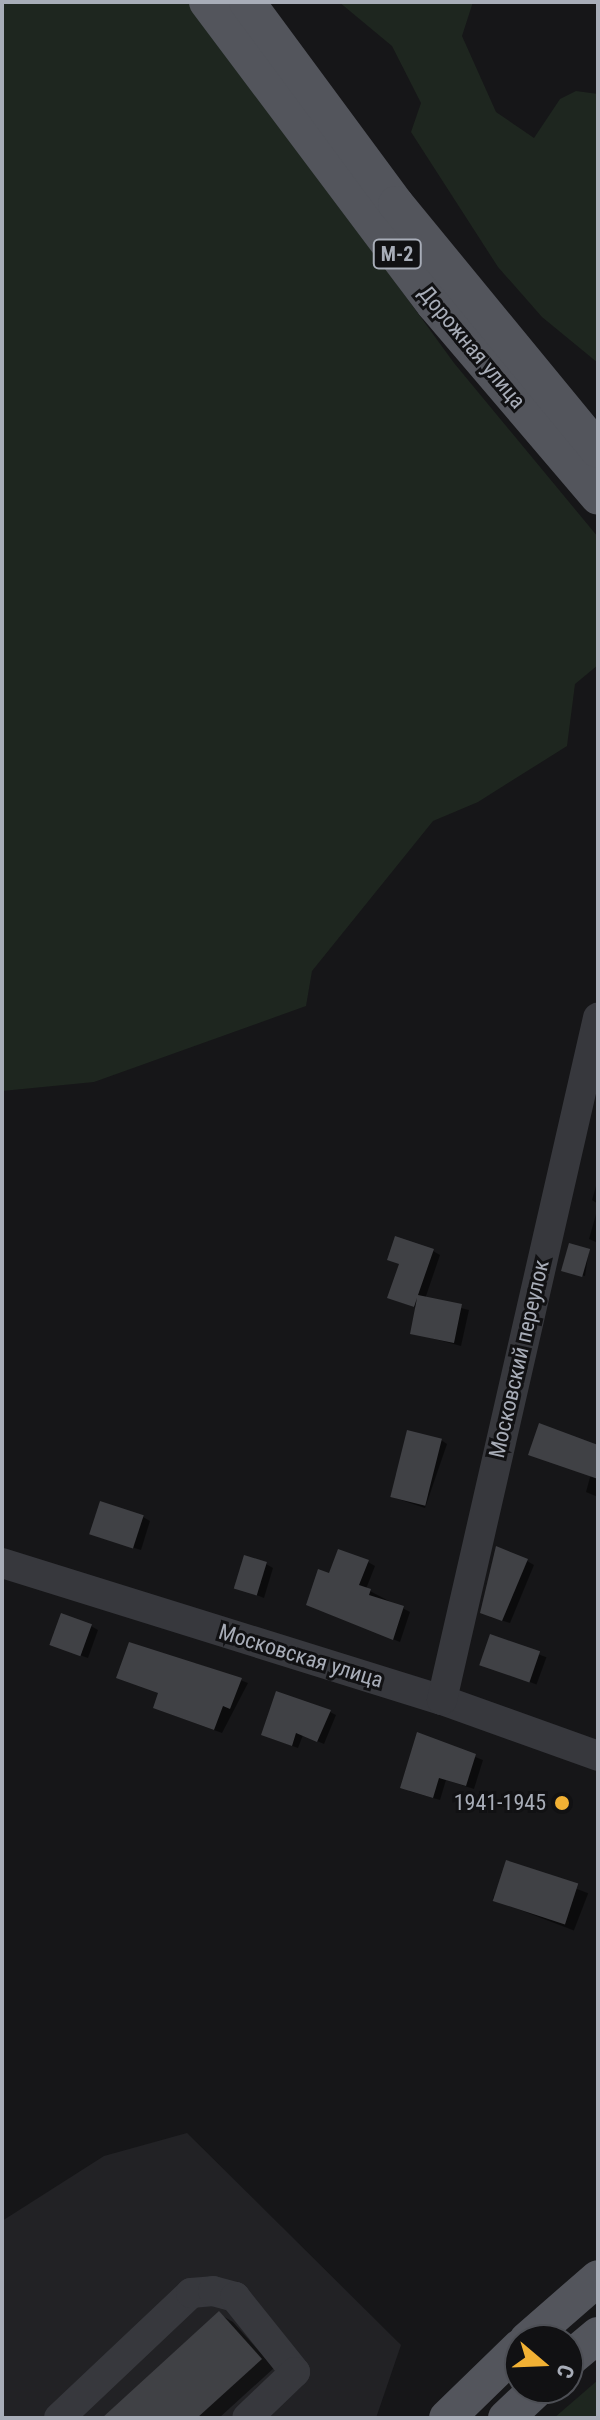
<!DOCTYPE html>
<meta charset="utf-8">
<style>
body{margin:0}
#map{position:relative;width:600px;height:2420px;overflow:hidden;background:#161618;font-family:"Roboto Condensed",sans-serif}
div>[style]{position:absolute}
.built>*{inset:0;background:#222225}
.green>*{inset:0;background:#1e261f}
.shadow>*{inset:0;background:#0007;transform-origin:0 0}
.building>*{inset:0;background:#404145;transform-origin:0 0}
.minor>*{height:30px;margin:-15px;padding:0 15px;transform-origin:15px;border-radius:15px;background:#37383d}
.major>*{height:36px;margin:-18px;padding:0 18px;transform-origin:18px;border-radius:18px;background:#53555c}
.dots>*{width:22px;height:22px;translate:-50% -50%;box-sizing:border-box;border:4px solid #111113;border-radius:50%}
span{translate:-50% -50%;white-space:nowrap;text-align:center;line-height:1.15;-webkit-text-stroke:6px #111113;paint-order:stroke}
.shield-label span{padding:2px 6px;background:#111113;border:2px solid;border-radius:6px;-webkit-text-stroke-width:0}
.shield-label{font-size:20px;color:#a8adb8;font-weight:700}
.street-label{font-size:22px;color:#a8adb8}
.poi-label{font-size:22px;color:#a8adb8}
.right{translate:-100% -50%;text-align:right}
.frame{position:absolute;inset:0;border:4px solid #a8adb8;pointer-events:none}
.north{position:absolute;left:504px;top:2324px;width:80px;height:80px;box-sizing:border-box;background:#111113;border:2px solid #4d4f55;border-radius:50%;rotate:109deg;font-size:22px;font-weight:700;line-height:32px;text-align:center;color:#a8adb8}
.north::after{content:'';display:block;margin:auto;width:28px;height:36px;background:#f2b134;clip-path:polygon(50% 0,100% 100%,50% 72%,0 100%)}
</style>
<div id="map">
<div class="built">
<i style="clip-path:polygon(187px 2133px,401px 2345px,376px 2418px,2px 2418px,2px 2221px,104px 2156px)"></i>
</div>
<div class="green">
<i style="clip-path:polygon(2px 2px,192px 2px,454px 363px,598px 537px,598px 665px,575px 684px,567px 746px,478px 802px,433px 821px,312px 971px,306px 1006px,94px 1082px,2px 1091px)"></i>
<i style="clip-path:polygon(339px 2px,473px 2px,462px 36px,496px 112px,534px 138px,560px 99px,576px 91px,598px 94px,598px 363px,542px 317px,498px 267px,411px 132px,421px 103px,392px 46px)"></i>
<i style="clip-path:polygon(598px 2380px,598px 2418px,554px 2418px)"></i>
</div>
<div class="shadow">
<i style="clip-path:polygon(598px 1179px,598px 1204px,592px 1200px)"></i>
<i style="clip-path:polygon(598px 1207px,598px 1243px,589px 1239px)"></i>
<i style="clip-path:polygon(589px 1250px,585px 1276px,567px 1272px)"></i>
<i style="clip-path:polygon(433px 1251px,440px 1255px,425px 1299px,469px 1310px,461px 1346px,412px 1333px,417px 1308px,397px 1301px,401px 1264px)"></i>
<i style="clip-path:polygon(441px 1440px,447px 1444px,425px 1508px,392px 1497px)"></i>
<i style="clip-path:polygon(598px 1448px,598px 1497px,586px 1492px)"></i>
<i style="clip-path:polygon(143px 1517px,150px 1521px,141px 1550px,99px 1537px)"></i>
<i style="clip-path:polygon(527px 1561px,534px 1565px,510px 1623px,490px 1617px)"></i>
<i style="clip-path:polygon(368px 1562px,375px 1566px,366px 1589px,410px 1612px,400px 1642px,315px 1608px,330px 1575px)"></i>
<i style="clip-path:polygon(266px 1564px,273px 1568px,264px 1598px,236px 1587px)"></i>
<i style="clip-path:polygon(91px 1626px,98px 1630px,88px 1658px,60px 1648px)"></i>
<i style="left:491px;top:1637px;width:59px;height:29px;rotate:20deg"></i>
<i style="clip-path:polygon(195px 1663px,248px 1683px,222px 1733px,162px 1711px,160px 1693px,119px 1677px)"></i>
<i style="clip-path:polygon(330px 1712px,336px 1715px,324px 1744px,303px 1735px,298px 1748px,270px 1738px)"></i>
<i style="clip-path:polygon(418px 1735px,483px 1760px,474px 1789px,446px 1780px,440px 1800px,409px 1791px)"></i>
<i style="left:507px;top:1862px;width:87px;height:40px;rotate:21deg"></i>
<i style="clip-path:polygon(219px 2314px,233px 2322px,274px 2368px,219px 2418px,115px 2418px)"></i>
</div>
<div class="building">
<i style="clip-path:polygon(395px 1236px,434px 1249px,418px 1295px,462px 1304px,454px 1343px,410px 1334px,417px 1298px,414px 1307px,387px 1298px,399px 1264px,387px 1260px)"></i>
<i style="left:569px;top:1243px;width:22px;height:29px;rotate:16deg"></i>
<i style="clip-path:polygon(539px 1423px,598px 1445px,598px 1479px,528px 1455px)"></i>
<i style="left:407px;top:1430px;width:36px;height:69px;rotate:14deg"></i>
<i style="left:100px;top:1501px;width:46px;height:35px;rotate:18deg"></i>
<i style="clip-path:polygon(496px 1546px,528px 1559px,502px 1621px,480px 1613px)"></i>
<i style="clip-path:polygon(338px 1549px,369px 1560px,359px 1585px,371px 1589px,369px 1595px,404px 1606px,393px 1640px,306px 1605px,318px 1569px,329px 1573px)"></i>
<i style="left:244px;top:1555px;width:24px;height:35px;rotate:17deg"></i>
<i style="left:61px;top:1613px;width:33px;height:34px;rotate:20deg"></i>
<i style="left:490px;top:1634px;width:53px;height:33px;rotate:19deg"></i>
<i style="clip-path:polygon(129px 1642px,242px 1678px,230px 1709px,223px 1706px,214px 1730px,153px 1708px,158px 1693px,116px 1678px)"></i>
<i style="clip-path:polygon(276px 1691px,331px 1710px,317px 1742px,296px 1733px,292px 1746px,261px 1735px)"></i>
<i style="clip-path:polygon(417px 1732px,476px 1754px,466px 1786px,439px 1778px,433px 1798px,400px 1788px)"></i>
<i style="left:506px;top:1860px;width:76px;height:43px;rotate:18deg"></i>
<i style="clip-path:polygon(219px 2311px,262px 2359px,197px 2418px,102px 2418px)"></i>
</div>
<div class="minor">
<i style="left:2px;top:1563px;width:461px;rotate:17.3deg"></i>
<i style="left:442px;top:1700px;width:166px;rotate:19.7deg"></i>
<i style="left:442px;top:1700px;width:700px;rotate:-77.12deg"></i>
<i style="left:59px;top:2418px;width:182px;rotate:-43.4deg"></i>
<i style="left:191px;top:2293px;width:22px;rotate:-5deg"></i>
<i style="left:213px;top:2291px;width:23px;rotate:15deg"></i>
<i style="left:235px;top:2297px;width:96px;rotate:51.3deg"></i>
<i style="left:295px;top:2372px;width:66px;rotate:136.2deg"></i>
</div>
<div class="major">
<i style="left:207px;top:2px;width:378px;rotate:53.1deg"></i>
<i style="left:434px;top:304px;width:253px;rotate:49.6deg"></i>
<i style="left:247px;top:2px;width:251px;rotate:53.6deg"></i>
<i style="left:396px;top:204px;width:318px;rotate:50.6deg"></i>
<i style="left:527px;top:2340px;width:94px;rotate:-41.1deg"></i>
<i style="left:568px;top:2360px;width:39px;rotate:-40deg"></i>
<i style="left:447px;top:2418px;width:102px;rotate:-44.2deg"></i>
<i style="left:506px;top:2418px;width:44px;rotate:-43.2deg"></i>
</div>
<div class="dots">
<i style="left:562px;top:1803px;background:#f2b134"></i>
</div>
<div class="shield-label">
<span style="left:397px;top:254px">М-2</span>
</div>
<div class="street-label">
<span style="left:472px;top:347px;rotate:50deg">Дорожная улица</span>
<span style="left:519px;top:1359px;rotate:-77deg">Московский переулок</span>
<span style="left:301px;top:1656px;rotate:17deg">Московская улица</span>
</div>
<div class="poi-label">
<span class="right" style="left:546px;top:1803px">1941-1945</span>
</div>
<div class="frame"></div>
<div class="north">С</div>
</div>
